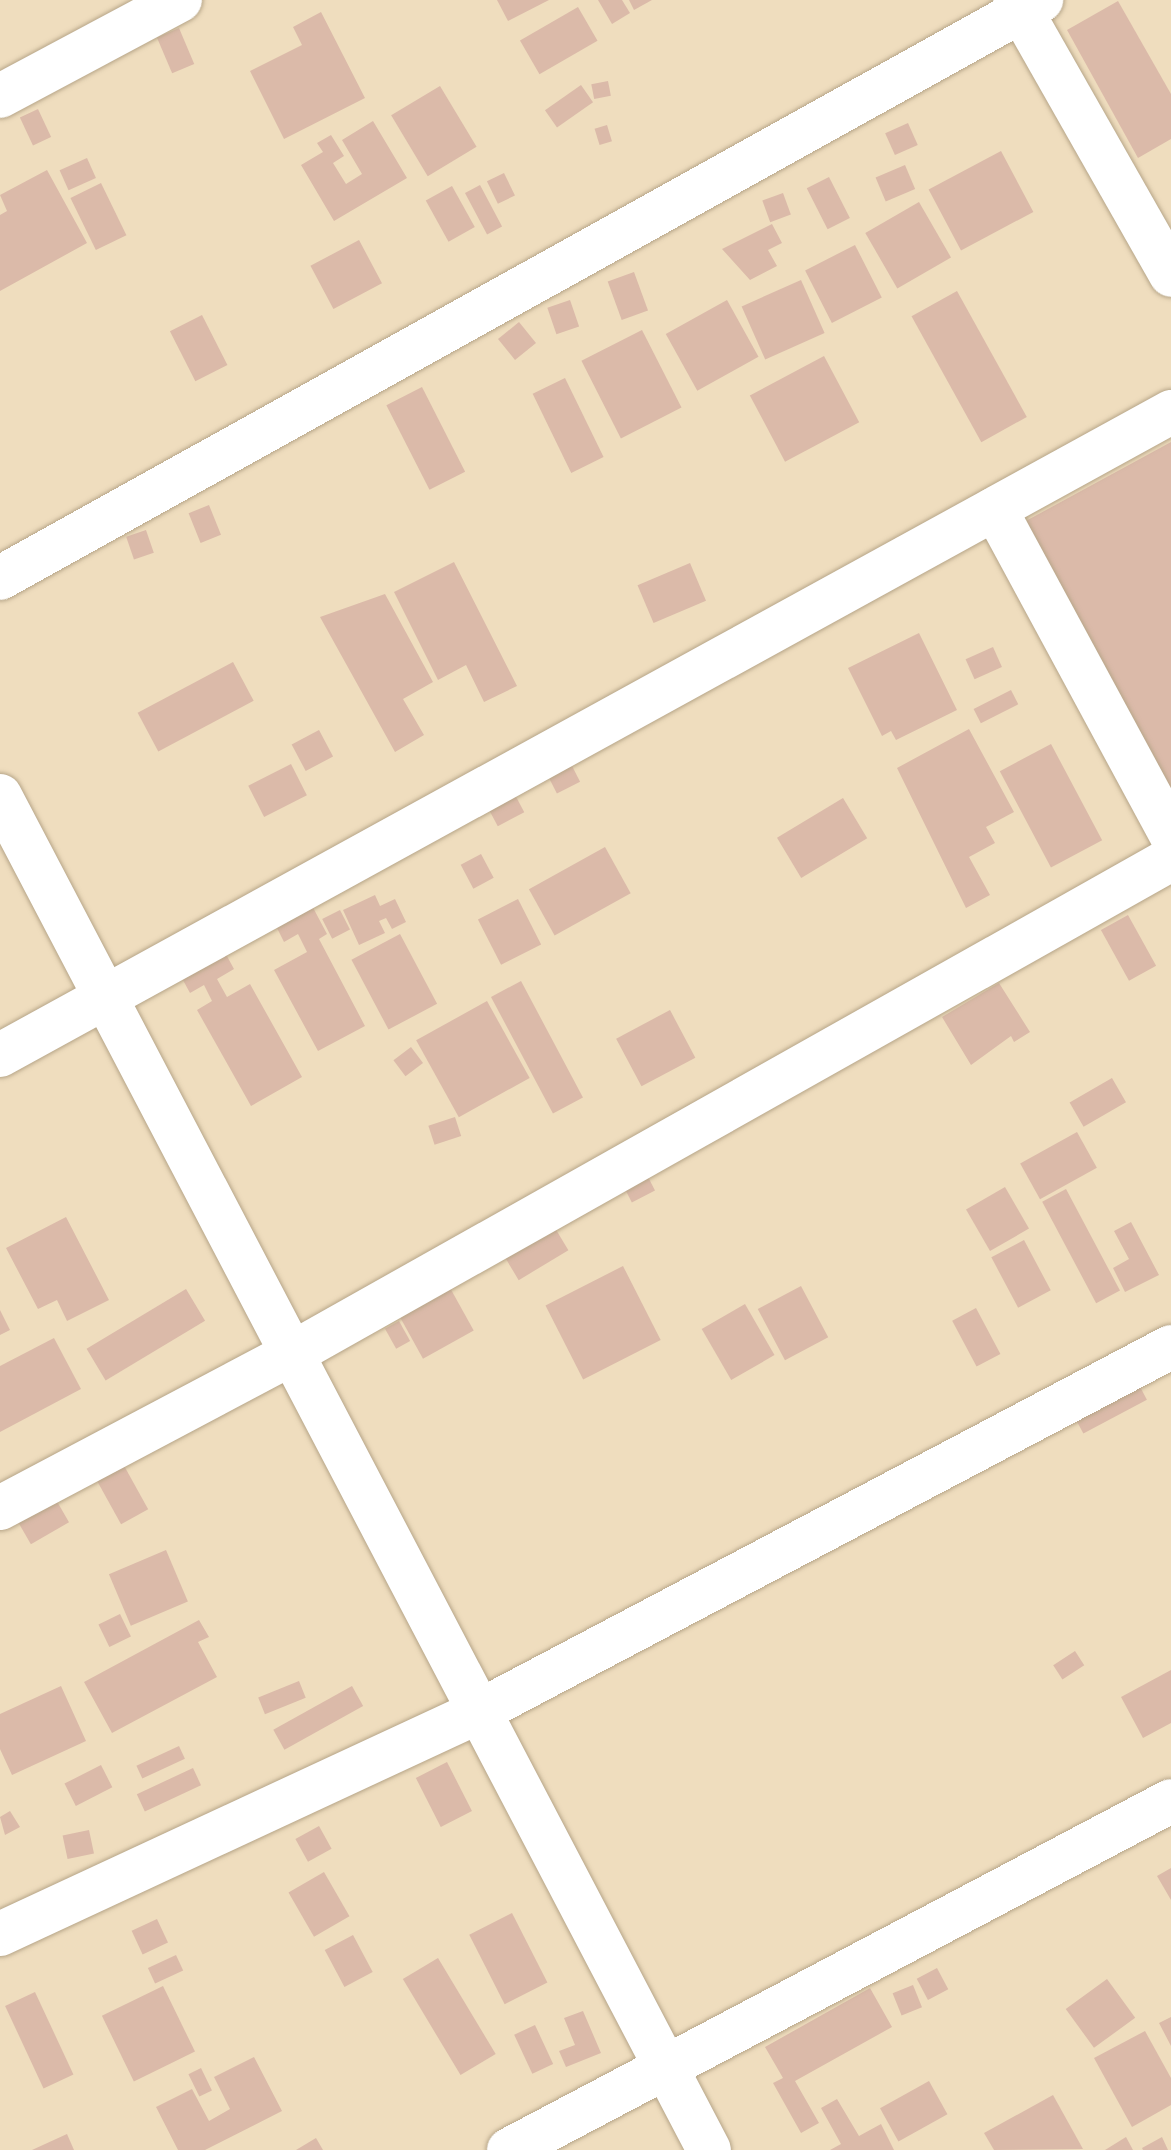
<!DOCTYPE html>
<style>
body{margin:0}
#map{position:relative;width:1171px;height:2150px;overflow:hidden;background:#efddbe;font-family:Quicksand,sans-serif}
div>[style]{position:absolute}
.building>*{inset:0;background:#dbbaa9;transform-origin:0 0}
.roads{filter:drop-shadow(0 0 2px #b6a588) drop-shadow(0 0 2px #b6a588)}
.minor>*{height:44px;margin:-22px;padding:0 22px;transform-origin:22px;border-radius:22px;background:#fff}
span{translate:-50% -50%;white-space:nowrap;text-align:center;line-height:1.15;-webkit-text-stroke:6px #fceacb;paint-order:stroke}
</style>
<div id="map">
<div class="building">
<i style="clip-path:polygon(497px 0,549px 0,508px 21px)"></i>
<i style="clip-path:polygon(598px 0,622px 0,630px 13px,612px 24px)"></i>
<i style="clip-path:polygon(629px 0,652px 0,634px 10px)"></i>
<i style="clip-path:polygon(1118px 1px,1171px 94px,1171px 139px,1138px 158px,1067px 30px)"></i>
<i style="left:578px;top:7px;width:39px;height:67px;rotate:60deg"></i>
<i style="clip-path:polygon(321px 12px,365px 98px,284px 139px,250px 71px,302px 45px,293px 27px)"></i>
<i style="left:179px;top:28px;width:39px;height:24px;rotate:67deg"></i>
<i style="left:608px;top:81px;width:15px;height:17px;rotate:79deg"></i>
<i style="left:581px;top:85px;width:21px;height:44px;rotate:55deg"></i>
<i style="left:440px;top:86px;width:71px;height:57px;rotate:59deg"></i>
<i style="left:38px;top:109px;width:31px;height:20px;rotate:65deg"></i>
<i style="clip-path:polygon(373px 121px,407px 178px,334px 221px,301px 165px,323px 152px,317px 143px,331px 135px,344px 156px,333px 163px,346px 184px,362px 174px,342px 140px)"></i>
<i style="left:908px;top:123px;width:24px;height:25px;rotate:66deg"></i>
<i style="left:607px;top:125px;width:17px;height:13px;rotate:73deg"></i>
<i style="left:1001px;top:151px;width:69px;height:82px;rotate:62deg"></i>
<i style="left:87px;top:158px;width:22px;height:30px;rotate:66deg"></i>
<i style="left:905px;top:165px;width:26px;height:32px;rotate:67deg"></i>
<i style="clip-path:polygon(47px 170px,87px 243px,0 291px,0 215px,7px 211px,0 195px)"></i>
<i style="left:504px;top:173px;width:25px;height:19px;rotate:64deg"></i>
<i style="left:829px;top:177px;width:46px;height:25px;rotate:63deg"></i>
<i style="left:101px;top:183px;width:58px;height:34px;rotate:64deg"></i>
<i style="left:480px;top:185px;width:47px;height:17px;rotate:62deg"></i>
<i style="left:452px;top:186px;width:47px;height:30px;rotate:61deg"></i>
<i style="left:783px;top:193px;width:23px;height:22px;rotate:70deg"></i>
<i style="left:919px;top:202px;width:64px;height:62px;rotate:60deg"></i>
<i style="clip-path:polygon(772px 224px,782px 243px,768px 250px,777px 266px,750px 280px,722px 249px)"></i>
<i style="left:359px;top:240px;width:49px;height:55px;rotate:62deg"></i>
<i style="left:855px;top:245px;width:59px;height:56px;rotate:63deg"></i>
<i style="left:634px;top:272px;width:41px;height:28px;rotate:70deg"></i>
<i style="left:801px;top:280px;width:58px;height:65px;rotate:66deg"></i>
<i style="left:957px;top:291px;width:144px;height:52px;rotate:61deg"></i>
<i style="left:570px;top:300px;width:28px;height:24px;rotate:71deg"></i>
<i style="left:727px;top:300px;width:65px;height:70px;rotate:61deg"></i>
<i style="left:202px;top:315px;width:56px;height:36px;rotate:63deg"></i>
<i style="left:519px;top:322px;width:27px;height:27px;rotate:51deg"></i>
<i style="left:642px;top:330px;width:87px;height:68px;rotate:63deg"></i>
<i style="left:824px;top:356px;width:75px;height:84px;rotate:62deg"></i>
<i style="left:565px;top:378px;width:88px;height:36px;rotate:64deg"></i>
<i style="left:422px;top:387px;width:95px;height:40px;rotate:63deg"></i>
<i style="clip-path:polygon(1171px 442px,1171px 792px,1024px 522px)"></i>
<i style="left:209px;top:505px;width:32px;height:22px;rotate:68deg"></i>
<i style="left:146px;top:530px;width:24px;height:21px;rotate:71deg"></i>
<i style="clip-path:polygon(454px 562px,517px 686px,484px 702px,466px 665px,438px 680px,394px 592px)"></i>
<i style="left:690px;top:563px;width:41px;height:57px;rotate:67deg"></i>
<i style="clip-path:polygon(385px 594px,433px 682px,403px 699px,424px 735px,395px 752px,320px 617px)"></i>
<i style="clip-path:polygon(919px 633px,957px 710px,896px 740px,891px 731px,882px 736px,848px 668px)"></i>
<i style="left:993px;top:647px;width:22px;height:30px;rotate:66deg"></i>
<i style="left:233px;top:662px;width:44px;height:108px;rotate:62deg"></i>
<i style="left:1011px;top:690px;width:16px;height:42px;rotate:63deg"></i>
<i style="clip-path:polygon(969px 729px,1014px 812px,986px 827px,995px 843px,969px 857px,990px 895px,966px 908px,897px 768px)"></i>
<i style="left:319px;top:730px;width:30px;height:31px;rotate:62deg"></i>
<i style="left:1051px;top:744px;width:109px;height:58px;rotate:62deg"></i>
<i style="left:291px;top:764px;width:35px;height:48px;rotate:63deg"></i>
<i style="left:571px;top:764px;width:20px;height:26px;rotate:63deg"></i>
<i style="left:513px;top:791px;width:24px;height:30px;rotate:62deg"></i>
<i style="left:843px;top:798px;width:47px;height:77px;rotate:59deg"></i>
<i style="left:605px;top:847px;width:53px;height:87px;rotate:61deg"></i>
<i style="left:481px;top:854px;width:27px;height:23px;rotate:62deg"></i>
<i style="clip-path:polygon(375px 895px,380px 906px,395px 899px,406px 922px,392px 929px,386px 918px,379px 921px,385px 933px,359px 945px,343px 910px)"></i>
<i style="left:518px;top:899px;width:51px;height:45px;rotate:63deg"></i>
<i style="clip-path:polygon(309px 900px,327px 934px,319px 939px,365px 1026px,318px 1051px,274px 970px,307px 952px,298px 934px,284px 942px,273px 920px)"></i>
<i style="left:340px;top:910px;width:22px;height:20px;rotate:63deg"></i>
<i style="left:1128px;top:915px;width:58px;height:31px;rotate:61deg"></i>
<i style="left:400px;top:934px;width:79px;height:55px;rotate:62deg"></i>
<i style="clip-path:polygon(222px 947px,234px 969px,217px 979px,227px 997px,250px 984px,302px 1077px,251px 1106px,197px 1010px,212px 1001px,204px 985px,190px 993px,178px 971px)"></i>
<i style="left:521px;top:981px;width:132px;height:34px;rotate:62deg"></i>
<i style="clip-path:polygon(999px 983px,1030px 1032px,1014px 1042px,1011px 1036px,971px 1065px,942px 1017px)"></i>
<i style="left:487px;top:1001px;width:88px;height:81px;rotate:61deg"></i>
<i style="left:670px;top:1010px;width:54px;height:61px;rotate:62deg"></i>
<i style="left:411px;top:1047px;width:20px;height:22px;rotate:53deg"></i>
<i style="left:1112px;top:1078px;width:28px;height:49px;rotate:60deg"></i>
<i style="left:455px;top:1117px;width:20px;height:28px;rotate:72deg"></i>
<i style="left:1077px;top:1132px;width:41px;height:65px;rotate:61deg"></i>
<i style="left:645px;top:1171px;width:22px;height:26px;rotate:63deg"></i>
<i style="left:1005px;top:1187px;width:48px;height:45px;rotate:60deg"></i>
<i style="left:1066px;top:1189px;width:115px;height:27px;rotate:62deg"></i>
<i style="clip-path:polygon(66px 1217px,109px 1300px,67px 1321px,57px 1300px,38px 1309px,6px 1248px)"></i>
<i style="clip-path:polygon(1131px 1222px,1159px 1275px,1125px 1292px,1113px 1268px,1129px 1259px,1114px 1231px)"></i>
<i style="left:555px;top:1228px;width:26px;height:58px;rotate:59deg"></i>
<i style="left:1024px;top:1240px;width:57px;height:37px;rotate:62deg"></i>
<i style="left:623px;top:1266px;width:83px;height:87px;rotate:63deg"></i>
<i style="left:449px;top:1286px;width:51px;height:58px;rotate:61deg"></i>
<i style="left:801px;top:1286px;width:58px;height:49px;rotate:62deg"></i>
<i style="left:186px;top:1289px;width:37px;height:116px;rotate:59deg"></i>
<i style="left:745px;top:1304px;width:59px;height:50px;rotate:60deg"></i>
<i style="left:976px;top:1308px;width:52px;height:27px;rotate:62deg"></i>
<i style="clip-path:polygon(0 1310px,10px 1330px,0 1335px)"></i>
<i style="left:399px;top:1321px;width:23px;height:16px;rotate:61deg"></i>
<i style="clip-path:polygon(54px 1338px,81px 1389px,0 1432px,0 1366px)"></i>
<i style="left:1138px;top:1383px;width:19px;height:72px;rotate:62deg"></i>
<i style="left:122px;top:1462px;width:54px;height:31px;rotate:61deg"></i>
<i style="left:55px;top:1498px;width:28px;height:44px;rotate:60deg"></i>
<i style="left:166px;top:1550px;width:56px;height:62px;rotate:67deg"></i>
<i style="left:120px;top:1614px;width:25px;height:24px;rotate:64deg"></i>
<i style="clip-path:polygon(199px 1620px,209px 1637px,198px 1642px,217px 1677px,112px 1733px,84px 1682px)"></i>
<i style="left:1075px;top:1651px;width:17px;height:26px;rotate:57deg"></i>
<i style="clip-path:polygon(1171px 1670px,1171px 1723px,1143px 1738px,1121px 1697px)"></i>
<i style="left:299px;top:1681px;width:18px;height:44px;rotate:68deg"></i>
<i style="clip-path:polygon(61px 1686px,86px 1741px,12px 1775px,0 1749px,0 1714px)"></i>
<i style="left:352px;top:1686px;width:23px;height:90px;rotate:61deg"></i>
<i style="left:179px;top:1746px;width:14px;height:47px;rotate:65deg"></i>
<i style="left:447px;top:1762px;width:55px;height:35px;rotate:63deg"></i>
<i style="left:101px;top:1765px;width:25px;height:41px;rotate:63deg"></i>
<i style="left:193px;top:1768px;width:19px;height:62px;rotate:65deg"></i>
<i style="clip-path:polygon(10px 1811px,20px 1827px,5px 1835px,0 1817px)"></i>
<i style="left:319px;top:1826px;width:26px;height:27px;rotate:61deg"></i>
<i style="left:89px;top:1830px;width:24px;height:27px;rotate:78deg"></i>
<i style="clip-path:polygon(1171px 1868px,1171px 1900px,1157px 1876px)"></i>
<i style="left:324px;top:1872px;width:51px;height:41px;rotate:60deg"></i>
<i style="left:512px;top:1913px;width:78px;height:48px;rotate:63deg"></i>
<i style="left:157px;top:1919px;width:26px;height:28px;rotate:65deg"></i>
<i style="left:353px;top:1935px;width:42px;height:32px;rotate:62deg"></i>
<i style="left:176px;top:1955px;width:17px;height:31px;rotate:65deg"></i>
<i style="left:438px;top:1958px;width:112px;height:41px;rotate:59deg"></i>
<i style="left:937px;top:1968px;width:24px;height:23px;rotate:62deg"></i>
<i style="left:1107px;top:1979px;width:48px;height:51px;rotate:54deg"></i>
<i style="left:913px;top:1985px;width:24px;height:22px;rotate:68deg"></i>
<i style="left:163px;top:1986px;width:73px;height:68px;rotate:64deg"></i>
<i style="clip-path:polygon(870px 1988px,892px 2027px,795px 2081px,819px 2123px,801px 2133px,773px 2083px,783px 2078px,765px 2047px)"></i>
<i style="left:35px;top:1992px;width:91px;height:33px;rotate:65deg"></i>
<i style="clip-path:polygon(583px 2011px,601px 2053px,566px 2067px,559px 2051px,575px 2045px,564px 2018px)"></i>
<i style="clip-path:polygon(1171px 2017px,1171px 2046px,1159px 2023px)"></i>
<i style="left:535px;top:2025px;width:43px;height:23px;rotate:65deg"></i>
<i style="clip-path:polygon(1145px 2031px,1171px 2078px,1171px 2105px,1132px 2127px,1094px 2058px)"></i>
<i style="clip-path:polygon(254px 2057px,282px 2111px,205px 2150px,178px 2150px,156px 2107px,192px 2089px,209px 2121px,230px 2109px,214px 2077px)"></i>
<i style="left:201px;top:2068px;width:25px;height:14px;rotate:64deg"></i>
<i style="left:929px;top:2081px;width:38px;height:56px;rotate:61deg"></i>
<i style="clip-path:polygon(1053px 2095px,1083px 2149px,994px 2150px,984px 2133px)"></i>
<i style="clip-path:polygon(837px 2099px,859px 2136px,881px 2124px,894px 2150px,830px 2150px,841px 2144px,821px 2108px)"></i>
<i style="clip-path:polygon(67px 2134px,74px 2150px,32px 2150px)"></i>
<i style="clip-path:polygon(1126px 2137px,1133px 2150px,1105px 2150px)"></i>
<i style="clip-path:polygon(1162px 2137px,1168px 2150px,1143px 2150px,1142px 2148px)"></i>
<i style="clip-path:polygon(316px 2138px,323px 2150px,296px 2150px)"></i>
</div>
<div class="roads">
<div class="minor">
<i style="left:1015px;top:0;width:316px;rotate:60.4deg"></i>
<i style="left:0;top:96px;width:204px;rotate:-28.1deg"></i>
<i style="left:995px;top:509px;width:370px;rotate:61.6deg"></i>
<i style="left:0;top:578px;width:1191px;rotate:-29.04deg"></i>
<i style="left:0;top:796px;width:1528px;rotate:62.36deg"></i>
<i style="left:0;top:1055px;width:1336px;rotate:-28.77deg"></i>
<i style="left:0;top:1508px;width:331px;rotate:-27.9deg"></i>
<i style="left:293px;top:1353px;width:1007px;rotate:-29.36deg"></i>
<i style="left:0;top:1934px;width:529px;rotate:-24.92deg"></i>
<i style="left:480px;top:1711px;width:781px;rotate:-27.78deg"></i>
<i style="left:509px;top:2150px;width:748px;rotate:-27.8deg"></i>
</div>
</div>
</div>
